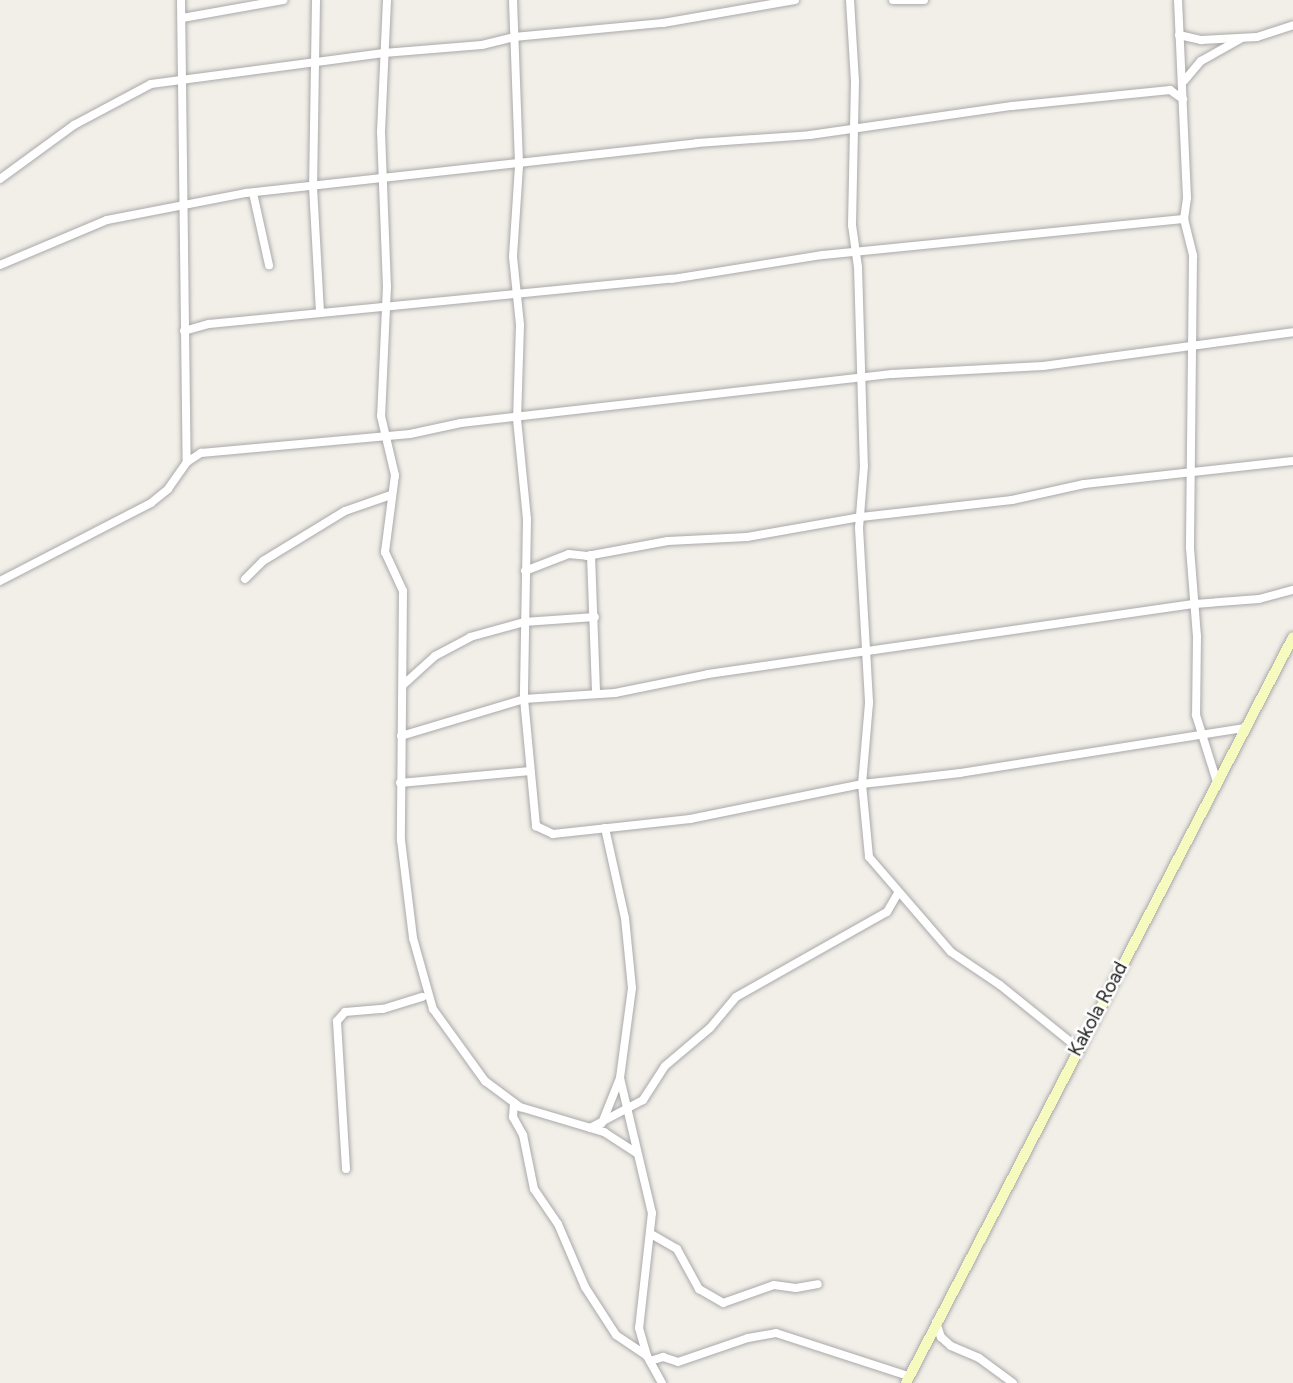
<!DOCTYPE html>
<style>
body{margin:0}
#map{position:relative;width:1293px;height:1383px;overflow:hidden;background:#f2efe9;font-family:Figtree,sans-serif}
div>[style]{position:absolute}
.roads{filter:drop-shadow(0 0 2px #a9a9a9) drop-shadow(0 0 2px #a9a9a9)}
.street>*{height:8px;margin:-4px;padding:0 4px;transform-origin:4px;border-radius:4px;background:#fff}
.secondary>*{height:10px;margin:-5px;padding:0 5px;transform-origin:5px;border-radius:5px;background:#f7fabf}
span{translate:-50% -50%;white-space:nowrap;text-align:center;line-height:1.15;-webkit-text-stroke:5px #fff;paint-order:stroke}
.street-label{font-size:19px;color:#222}
</style>
<div id="map">
<div class="roads">
<div class="street">
<i style="left:181px;top:0;width:462px;rotate:89.3deg"></i>
<i style="left:316px;top:0;width:187px;rotate:90.9deg"></i>
<i style="left:313px;top:187px;width:126px;rotate:86.8deg"></i>
<i style="left:387px;top:0;width:132px;rotate:92.6deg"></i>
<i style="left:381px;top:132px;width:154px;rotate:87.8deg"></i>
<i style="left:387px;top:286px;width:130px;rotate:92.6deg"></i>
<i style="left:381px;top:416px;width:61px;rotate:76.7deg"></i>
<i style="left:395px;top:475px;width:78px;rotate:97.4deg"></i>
<i style="left:385px;top:552px;width:43px;rotate:65.2deg"></i>
<i style="left:403px;top:591px;width:249px;rotate:90.5deg"></i>
<i style="left:401px;top:840px;width:99px;rotate:83deg"></i>
<i style="left:413px;top:938px;width:74px;rotate:74.3deg"></i>
<i style="left:433px;top:1009px;width:89px;rotate:54.2deg"></i>
<i style="left:485px;top:1081px;width:44px;rotate:36.6deg"></i>
<i style="left:520px;top:1107px;width:88px;rotate:16.6deg"></i>
<i style="left:604px;top:1132px;width:38px;rotate:33deg"></i>
<i style="left:513px;top:0;width:166px;rotate:87.9deg"></i>
<i style="left:519px;top:166px;width:91px;rotate:93.8deg"></i>
<i style="left:513px;top:257px;width:68px;rotate:84.1deg"></i>
<i style="left:520px;top:325px;width:94px;rotate:91.8deg"></i>
<i style="left:517px;top:419px;width:100px;rotate:84.3deg"></i>
<i style="left:527px;top:519px;width:180px;rotate:91deg"></i>
<i style="left:524px;top:699px;width:128px;rotate:84.6deg"></i>
<i style="left:536px;top:826px;width:19px;rotate:25deg"></i>
<i style="left:553px;top:834px;width:138px;rotate:-6.2deg"></i>
<i style="left:690px;top:819px;width:176px;rotate:-11.5deg"></i>
<i style="left:862px;top:784px;width:99px;rotate:-6.4deg"></i>
<i style="left:960px;top:773px;width:289px;rotate:-9deg"></i>
<i style="left:850px;top:0;width:81px;rotate:86.5deg"></i>
<i style="left:855px;top:81px;width:144px;rotate:91.2deg"></i>
<i style="left:852px;top:225px;width:42px;rotate:81.9deg"></i>
<i style="left:858px;top:267px;width:199px;rotate:88.3deg"></i>
<i style="left:864px;top:466px;width:62px;rotate:94.6deg"></i>
<i style="left:859px;top:528px;width:175px;rotate:86.7deg"></i>
<i style="left:869px;top:703px;width:81px;rotate:94.9deg"></i>
<i style="left:862px;top:784px;width:73px;rotate:84.5deg"></i>
<i style="left:869px;top:857px;width:125px;rotate:49.2deg"></i>
<i style="left:951px;top:952px;width:59px;rotate:34deg"></i>
<i style="left:1000px;top:985px;width:100px;rotate:38.9deg"></i>
<i style="left:893px;top:0;width:31px"></i>
<i style="left:1178px;top:0;width:198px;rotate:87.4deg"></i>
<i style="left:1187px;top:198px;width:21px;rotate:98deg"></i>
<i style="left:1184px;top:219px;width:38px;rotate:76deg"></i>
<i style="left:1193px;top:256px;width:292px;rotate:90.6deg"></i>
<i style="left:1190px;top:548px;width:88px;rotate:85.5deg"></i>
<i style="left:1197px;top:636px;width:79px;rotate:90.7deg"></i>
<i style="left:1196px;top:715px;width:70px;rotate:72.6deg"></i>
<i style="left:182px;top:18px;width:103px;rotate:-10.1deg"></i>
<i style="left:1179px;top:35px;width:23px;rotate:13deg"></i>
<i style="left:1201px;top:40px;width:56px;rotate:-3.1deg"></i>
<i style="left:1257px;top:37px;width:38px;rotate:-18deg"></i>
<i style="left:1184px;top:81px;width:26px;rotate:-50deg"></i>
<i style="left:1201px;top:61px;width:45px;rotate:-29.4deg"></i>
<i style="left:0;top:179px;width:92px;rotate:-36.1deg"></i>
<i style="left:74px;top:125px;width:87px;rotate:-28deg"></i>
<i style="left:151px;top:84px;width:235px;rotate:-7.6deg"></i>
<i style="left:384px;top:53px;width:98px;rotate:-4.7deg"></i>
<i style="left:482px;top:45px;width:33px;rotate:-14deg"></i>
<i style="left:514px;top:37px;width:150px;rotate:-5.4deg"></i>
<i style="left:663px;top:23px;width:134px;rotate:-9.9deg"></i>
<i style="left:253px;top:193px;width:74px;rotate:77.5deg"></i>
<i style="left:0;top:265px;width:116px;rotate:-22.8deg"></i>
<i style="left:107px;top:220px;width:142px;rotate:-11deg"></i>
<i style="left:246px;top:193px;width:454px;rotate:-6.3deg"></i>
<i style="left:697px;top:143px;width:113px;rotate:-4deg"></i>
<i style="left:810px;top:135px;width:204px;rotate:-8.2deg"></i>
<i style="left:1012px;top:106px;width:159px;rotate:-5.8deg"></i>
<i style="left:1170px;top:90px;width:16px;rotate:35deg"></i>
<i style="left:184px;top:331px;width:26px;rotate:-16deg"></i>
<i style="left:209px;top:324px;width:465px;rotate:-5.6deg"></i>
<i style="left:672px;top:279px;width:152px;rotate:-9.1deg"></i>
<i style="left:822px;top:255px;width:364px;rotate:-5.7deg"></i>
<i style="left:591px;top:555px;width:139px;rotate:87.9deg"></i>
<i style="left:525px;top:571px;width:47px;rotate:-21.1deg"></i>
<i style="left:569px;top:554px;width:18px;rotate:6deg"></i>
<i style="left:587px;top:556px;width:82px;rotate:-10.5deg"></i>
<i style="left:668px;top:541px;width:79px;rotate:-2.9deg"></i>
<i style="left:747px;top:537px;width:116px;rotate:-10deg"></i>
<i style="left:861px;top:517px;width:152px;rotate:-6.4deg"></i>
<i style="left:1012px;top:500px;width:74px;rotate:-12.5deg"></i>
<i style="left:1084px;top:484px;width:210px;rotate:-6.3deg"></i>
<i style="left:245px;top:579px;width:25px;rotate:-45deg"></i>
<i style="left:263px;top:561px;width:96px;rotate:-31.4deg"></i>
<i style="left:345px;top:511px;width:49px;rotate:-19.2deg"></i>
<i style="left:0;top:581px;width:170px;rotate:-27.3deg"></i>
<i style="left:151px;top:503px;width:22px;rotate:-39deg"></i>
<i style="left:168px;top:489px;width:33px;rotate:-55deg"></i>
<i style="left:187px;top:462px;width:17px;rotate:-33deg"></i>
<i style="left:201px;top:453px;width:210px;rotate:-5.2deg"></i>
<i style="left:410px;top:434px;width:52px;rotate:-12.2deg"></i>
<i style="left:461px;top:423px;width:434px;rotate:-6.5deg"></i>
<i style="left:892px;top:374px;width:151px;rotate:-3deg"></i>
<i style="left:1043px;top:366px;width:252px;rotate:-7.7deg"></i>
<i style="left:403px;top:685px;width:43px;rotate:-42.2deg"></i>
<i style="left:435px;top:656px;width:40px;rotate:-28deg"></i>
<i style="left:470px;top:637px;width:56px;rotate:-15.5deg"></i>
<i style="left:524px;top:622px;width:71px;rotate:-4deg"></i>
<i style="left:401px;top:736px;width:128px;rotate:-16.7deg"></i>
<i style="left:524px;top:699px;width:91px;rotate:-3.8deg"></i>
<i style="left:615px;top:693px;width:95px;rotate:-11.5deg"></i>
<i style="left:708px;top:674px;width:492px;rotate:-8.2deg"></i>
<i style="left:1195px;top:604px;width:64px;rotate:-4.5deg"></i>
<i style="left:1259px;top:599px;width:35px;rotate:-15deg"></i>
<i style="left:400px;top:783px;width:131px;rotate:-5.3deg"></i>
<i style="left:605px;top:828px;width:92px;rotate:77.5deg"></i>
<i style="left:625px;top:918px;width:70px;rotate:84.3deg"></i>
<i style="left:632px;top:988px;width:91px;rotate:97.6deg"></i>
<i style="left:620px;top:1078px;width:139px;rotate:76.7deg"></i>
<i style="left:652px;top:1213px;width:116px;rotate:96.4deg"></i>
<i style="left:639px;top:1328px;width:29px;rotate:74deg"></i>
<i style="left:514px;top:1103px;width:14px;rotate:94deg"></i>
<i style="left:513px;top:1117px;width:21px;rotate:61deg"></i>
<i style="left:523px;top:1135px;width:55px;rotate:78.5deg"></i>
<i style="left:534px;top:1189px;width:42px;rotate:55.6deg"></i>
<i style="left:558px;top:1224px;width:69px;rotate:66.8deg"></i>
<i style="left:585px;top:1287px;width:57px;rotate:57.1deg"></i>
<i style="left:616px;top:1335px;width:37px;rotate:34deg"></i>
<i style="left:647px;top:1356px;width:31px;rotate:61deg"></i>
<i style="left:602px;top:1123px;width:48px;rotate:-68.2deg"></i>
<i style="left:590px;top:1128px;width:60px;rotate:-27.8deg"></i>
<i style="left:643px;top:1100px;width:40px;rotate:-57.1deg"></i>
<i style="left:665px;top:1066px;width:59px;rotate:-40.2deg"></i>
<i style="left:710px;top:1028px;width:40px;rotate:-50deg"></i>
<i style="left:736px;top:997px;width:173px;rotate:-29.4deg"></i>
<i style="left:887px;top:912px;width:22px;rotate:-60deg"></i>
<i style="left:346px;top:1169px;width:148px;rotate:-93.5deg"></i>
<i style="left:337px;top:1021px;width:12px;rotate:-48deg"></i>
<i style="left:345px;top:1012px;width:38px;rotate:-5deg"></i>
<i style="left:383px;top:1009px;width:41px;rotate:-17.1deg"></i>
<i style="left:651px;top:1234px;width:30px;rotate:30deg"></i>
<i style="left:677px;top:1249px;width:46px;rotate:61.2deg"></i>
<i style="left:699px;top:1289px;width:28px;rotate:30deg"></i>
<i style="left:723px;top:1303px;width:54px;rotate:-19.4deg"></i>
<i style="left:774px;top:1285px;width:22px;rotate:8deg"></i>
<i style="left:796px;top:1288px;width:22px;rotate:-10deg"></i>
<i style="left:936px;top:1322px;width:16px;rotate:72deg"></i>
<i style="left:941px;top:1337px;width:13px;rotate:42deg"></i>
<i style="left:951px;top:1346px;width:30px;rotate:23deg"></i>
<i style="left:979px;top:1358px;width:42px;rotate:36.3deg"></i>
<i style="left:650px;top:1361px;width:14px;rotate:-17deg"></i>
<i style="left:663px;top:1357px;width:16px;rotate:18deg"></i>
<i style="left:678px;top:1362px;width:74px;rotate:-18.9deg"></i>
<i style="left:748px;top:1338px;width:28px;rotate:-10deg"></i>
<i style="left:776px;top:1333px;width:139px;rotate:18deg"></i>
</div>
<div class="secondary">
<i style="left:906px;top:1383px;width:840px;rotate:-62.58deg"></i>
</div>
</div>
<div class="street-label">
<span style="left:1098px;top:1009px;rotate:-62deg">Kakola Road</span>
</div>
</div>
